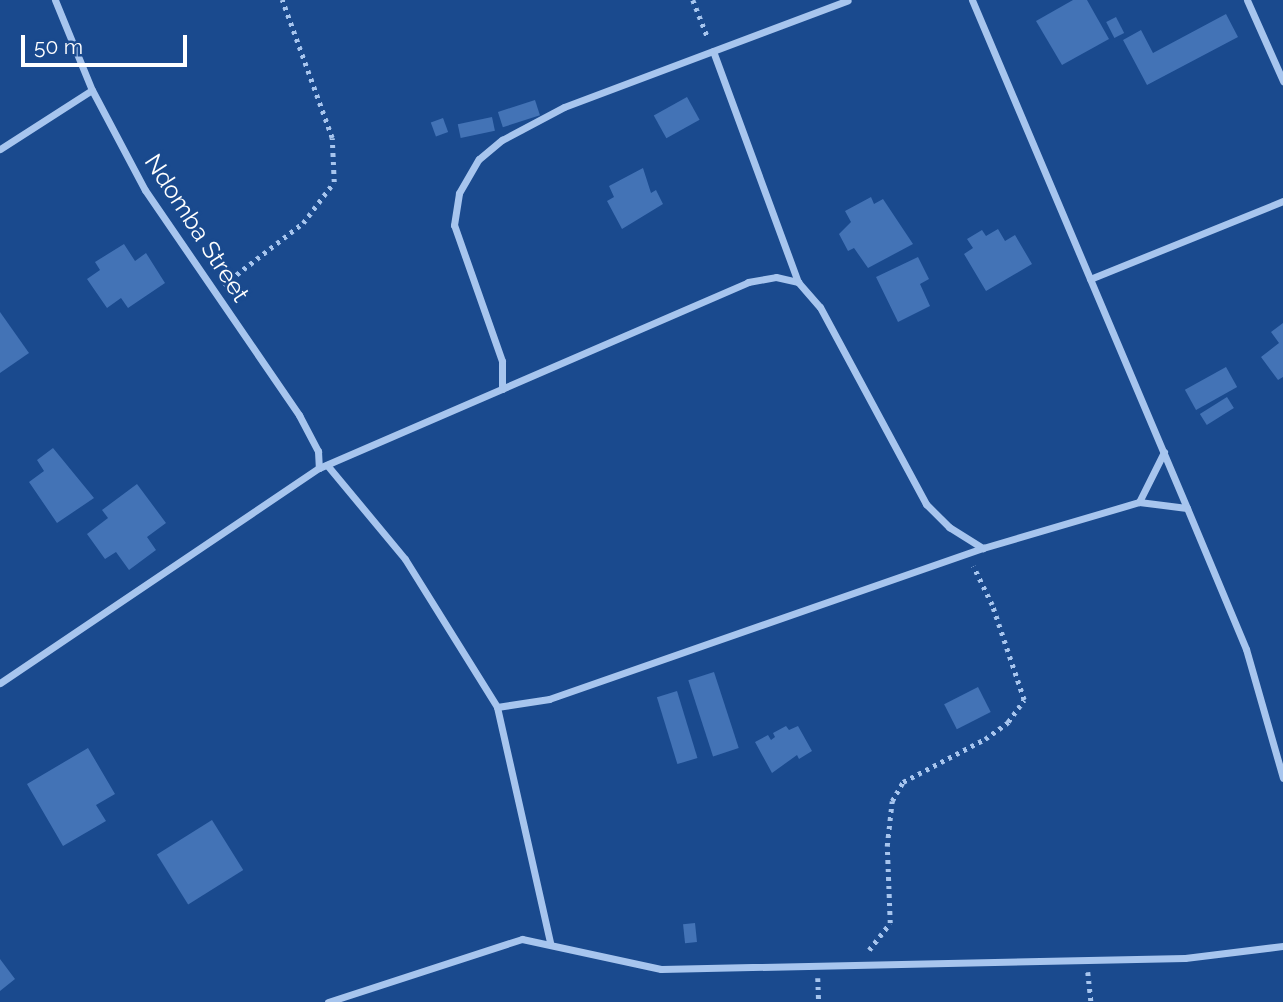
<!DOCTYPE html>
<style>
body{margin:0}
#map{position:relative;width:1283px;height:1002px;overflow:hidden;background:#1a4a8e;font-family:Raleway,sans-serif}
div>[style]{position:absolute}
.building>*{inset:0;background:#4373b6;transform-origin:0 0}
.path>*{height:4.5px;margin-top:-2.25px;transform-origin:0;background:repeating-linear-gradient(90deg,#a7c5ee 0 3.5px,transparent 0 8.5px)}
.minor>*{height:7px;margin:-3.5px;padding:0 3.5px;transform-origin:3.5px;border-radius:3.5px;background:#a7c5ee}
span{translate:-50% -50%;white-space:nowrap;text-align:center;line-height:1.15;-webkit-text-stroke:6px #1a4a8e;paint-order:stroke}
.street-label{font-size:24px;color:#fff}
.scale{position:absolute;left:21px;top:35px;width:166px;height:32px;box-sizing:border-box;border:4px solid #fff;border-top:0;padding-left:9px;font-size:21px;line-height:24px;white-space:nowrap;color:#fff;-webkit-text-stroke:5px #1a4a8e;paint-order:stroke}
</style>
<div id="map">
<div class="building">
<i style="clip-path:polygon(1073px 0,1087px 0,1109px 39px,1062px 65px,1036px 21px)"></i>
<i style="clip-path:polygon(1226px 14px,1238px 37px,1147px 85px,1123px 40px,1141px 30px,1153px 53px)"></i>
<i style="left:1116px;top:17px;width:18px;height:11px;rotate:63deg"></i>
<i style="left:687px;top:97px;width:26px;height:38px;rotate:61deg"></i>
<i style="left:535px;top:100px;width:16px;height:39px;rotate:72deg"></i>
<i style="left:492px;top:117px;width:14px;height:35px;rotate:78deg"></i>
<i style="left:443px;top:118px;width:15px;height:13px;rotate:70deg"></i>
<i style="clip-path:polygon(643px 168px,651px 193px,656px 190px,663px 204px,622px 229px,607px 201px,614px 197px,609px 186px)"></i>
<i style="clip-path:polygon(871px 197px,874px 204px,883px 199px,913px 244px,868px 268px,854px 248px,848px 251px,839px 234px,851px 222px,845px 211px)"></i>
<i style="clip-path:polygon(998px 229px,1005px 241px,1015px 235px,1032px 264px,986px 291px,964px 254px,973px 248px,967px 239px,982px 230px,986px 236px)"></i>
<i style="clip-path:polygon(124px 244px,135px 261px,146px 253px,165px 283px,128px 308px,121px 298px,107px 308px,87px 279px,100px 270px,95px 262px)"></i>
<i style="clip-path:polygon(918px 257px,929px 279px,920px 284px,930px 306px,898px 322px,876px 277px)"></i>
<i style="clip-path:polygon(0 312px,29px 353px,0 373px)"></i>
<i style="clip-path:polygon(1283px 323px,1283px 377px,1278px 380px,1261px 357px,1279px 343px,1271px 332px)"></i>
<i style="left:1226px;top:367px;width:23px;height:47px;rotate:61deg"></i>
<i style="left:1227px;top:397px;width:13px;height:32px;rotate:58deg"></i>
<i style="clip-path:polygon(53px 448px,94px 498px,57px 523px,29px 482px,44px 471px,37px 460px)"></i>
<i style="clip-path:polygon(137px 484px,166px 523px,147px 537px,156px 550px,129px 570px,116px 552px,105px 559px,87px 534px,108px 518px,102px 510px)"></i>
<i style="left:714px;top:672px;width:80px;height:27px;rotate:72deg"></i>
<i style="left:978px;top:687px;width:28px;height:38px;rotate:63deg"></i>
<i style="left:677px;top:691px;width:70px;height:21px;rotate:73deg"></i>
<i style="clip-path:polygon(786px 726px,789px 730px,798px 726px,812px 751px,799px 759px,797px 755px,772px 773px,755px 742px,768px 735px,771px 740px,775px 737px,773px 733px)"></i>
<i style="clip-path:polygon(88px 748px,115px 794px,96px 805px,106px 821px,63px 846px,27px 784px)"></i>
<i style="left:212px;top:820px;width:59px;height:65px;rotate:58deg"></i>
<i style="left:695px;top:923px;width:19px;height:12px;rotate:84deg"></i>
<i style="clip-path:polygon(0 959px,15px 979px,0 991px)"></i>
</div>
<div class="path">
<i style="left:693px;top:0;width:41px;rotate:68.5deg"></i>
<i style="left:223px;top:285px;width:101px;rotate:-37.8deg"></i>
<i style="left:303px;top:223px;width:51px;rotate:-52.9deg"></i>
<i style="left:334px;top:182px;width:44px;rotate:-92.6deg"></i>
<i style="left:332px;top:138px;width:147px;rotate:-109.9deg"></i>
<i style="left:869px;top:950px;width:34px;rotate:-52deg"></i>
<i style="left:890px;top:923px;width:77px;rotate:-92.2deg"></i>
<i style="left:887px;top:846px;width:45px;rotate:-83.7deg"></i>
<i style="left:892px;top:801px;width:22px;rotate:-60deg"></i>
<i style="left:903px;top:782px;width:93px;rotate:-27.7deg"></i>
<i style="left:985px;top:739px;width:29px;rotate:-36deg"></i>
<i style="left:1008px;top:722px;width:27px;rotate:-54deg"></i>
<i style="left:1024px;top:700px;width:100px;rotate:-108.6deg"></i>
<i style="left:992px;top:605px;width:43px;rotate:-116deg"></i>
<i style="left:1088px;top:972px;width:30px;rotate:84deg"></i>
<i style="left:818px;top:978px;width:24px;rotate:88deg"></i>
</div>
<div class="minor">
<i style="left:55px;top:0;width:97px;rotate:67.7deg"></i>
<i style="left:92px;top:90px;width:113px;rotate:62.1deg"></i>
<i style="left:145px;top:190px;width:273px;rotate:55.6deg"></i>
<i style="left:299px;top:415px;width:41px;rotate:62.2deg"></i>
<i style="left:318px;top:451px;width:17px;rotate:87deg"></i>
<i style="left:972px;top:0;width:552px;rotate:67.06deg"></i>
<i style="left:1247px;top:0;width:89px;rotate:66deg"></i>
<i style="left:713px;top:51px;width:246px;rotate:69.8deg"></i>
<i style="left:0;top:149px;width:109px;rotate:-32.7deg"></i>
<i style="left:1090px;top:279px;width:208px;rotate:-22deg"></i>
<i style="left:502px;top:389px;width:28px;rotate:-90deg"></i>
<i style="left:502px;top:361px;width:144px;rotate:-109.4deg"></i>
<i style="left:454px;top:225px;width:32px;rotate:-81deg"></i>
<i style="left:459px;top:193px;width:39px;rotate:-60deg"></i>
<i style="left:479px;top:159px;width:30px;rotate:-40deg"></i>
<i style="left:502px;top:140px;width:70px;rotate:-28deg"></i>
<i style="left:564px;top:107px;width:303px;rotate:-20.6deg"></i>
<i style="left:327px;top:465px;width:122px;rotate:50.3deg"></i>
<i style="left:405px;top:559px;width:174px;rotate:58.1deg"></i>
<i style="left:497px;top:707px;width:53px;rotate:-8.7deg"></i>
<i style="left:549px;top:699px;width:460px;rotate:-19.2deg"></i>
<i style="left:1139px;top:502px;width:56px;rotate:-63.4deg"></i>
<i style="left:0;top:683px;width:385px;rotate:-34deg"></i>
<i style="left:319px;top:468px;width:468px;rotate:-23.4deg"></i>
<i style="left:748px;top:282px;width:28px;rotate:-10deg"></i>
<i style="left:776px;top:277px;width:23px;rotate:13deg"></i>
<i style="left:798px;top:282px;width:33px;rotate:49deg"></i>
<i style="left:820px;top:307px;width:224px;rotate:61.7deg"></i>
<i style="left:926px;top:504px;width:33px;rotate:45deg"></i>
<i style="left:949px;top:527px;width:40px;rotate:32deg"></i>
<i style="left:983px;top:548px;width:163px;rotate:-16.4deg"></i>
<i style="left:1139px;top:502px;width:48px;rotate:7.1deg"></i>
<i style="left:1187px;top:508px;width:153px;rotate:67.3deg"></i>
<i style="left:1246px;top:649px;width:134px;rotate:74deg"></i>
<i style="left:497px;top:707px;width:241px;rotate:77.3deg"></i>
<i style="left:328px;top:1002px;width:204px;rotate:-18deg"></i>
<i style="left:522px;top:939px;width:142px;rotate:12.2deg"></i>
<i style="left:661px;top:969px;width:524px;rotate:-1.2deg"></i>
<i style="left:1185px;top:958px;width:99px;rotate:-7deg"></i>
</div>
<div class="street-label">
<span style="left:197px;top:228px;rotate:57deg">Ndomba Street</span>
</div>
<div class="scale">50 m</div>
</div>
